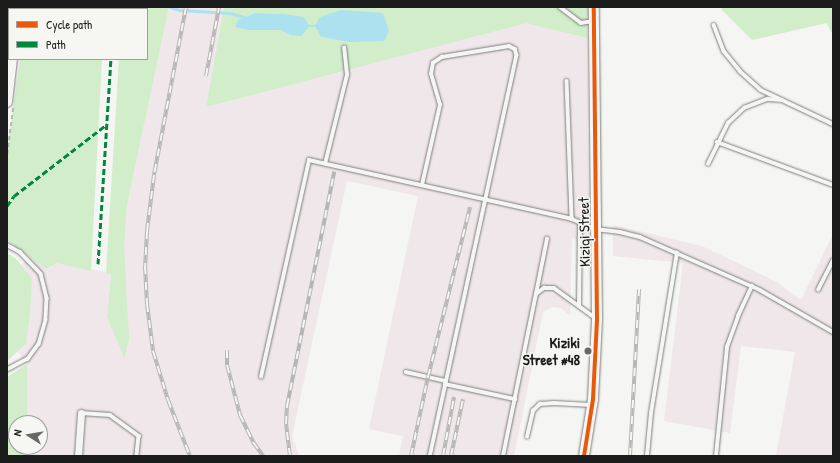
<!DOCTYPE html>
<style>
body{margin:0}
#map{position:relative;width:840px;height:463px;overflow:hidden;background:#f5f5f3;font-family:"Patrick Hand",sans-serif}
div>[style]{position:absolute}
.built>*{inset:0;background:#efe7e9}
.green>*{inset:0;background:#d1edca}
.water>*{inset:0;background:#ace1ef}
.stream>*{height:2.5px;margin:-1.25px;padding:0 1.25px;transform-origin:1.25px;border-radius:1.25px;background:#ace1ef}
.path>*{height:1.5px;margin-top:-0.75px;transform-origin:0;background:repeating-linear-gradient(90deg,#b6b6b5 0 4px,transparent 0 7px)}
.roads{filter:drop-shadow(0 0 1px #7e7e7d) drop-shadow(0 0 1px #7e7e7d)}
.lane>*{height:3.5px;margin:-1.75px;padding:0 1.75px;transform-origin:1.75px;border-radius:1.75px;background:#f5f5f3}
.street>*{height:7px;margin:-3.5px;padding:0 3.5px;transform-origin:3.5px;border-radius:3.5px;background:#f5f5f3}
.secondary>*{height:10px;margin:-5px;padding:0 5px;transform-origin:5px;border-radius:5px;background:#f5f5f3}
.rail>*{height:4px;margin-top:-2px;transform-origin:0;background:repeating-linear-gradient(90deg,#f6f6f2 0 8px,#b6b6b5 0 16px);box-sizing:border-box;border-block:1px solid #b6b6b5}
.quiet>*{height:3px;margin-top:-1.5px;transform-origin:0;background:repeating-linear-gradient(90deg,#00873e 0 6px,transparent 0 9px)}
.cycleway>*{height:4px;margin:-2px;padding:0 2px;transform-origin:2px;border-radius:2px;background:#e8590c}
.dots>*{width:11px;height:11px;translate:-50% -50%;box-sizing:border-box;border:2px solid #f6f6f2;border-radius:50%}
span{translate:-50% -50%;white-space:nowrap;text-align:center;line-height:1.15;-webkit-text-stroke:3px #f6f6f2;paint-order:stroke}
.street-label{font-size:15px;color:#1c1c1c}
.poi-label{font-size:15px;color:#1c1c1c;font-weight:700}
.right{translate:-100% -50%;text-align:right}
.frame{position:absolute;inset:0;border:8px solid #1c1c1c;pointer-events:none}
.legend{position:absolute;left:8px;top:8px;width:140px;height:52px;box-sizing:border-box;background:#f6f6f2;border:1px solid #9f9f9c;margin:0;padding:5px 7px;list-style:none;font-size:12px;color:#1c1c1c}
.legend li{display:flex;align-items:center;gap:8px;height:20px}
.legend b{width:20px;border:1px solid #9f9f9c}
.north{position:absolute;left:8px;top:415px;width:40px;height:40px;box-sizing:border-box;background:#f6f6f2;border:1px solid #9f9f9c;border-radius:50%;rotate:282deg;font-size:11px;font-weight:700;line-height:16px;text-align:center;color:#1c1c1c}
.north::after{content:'';display:block;margin:auto;width:14px;height:18px;background:#686867;clip-path:polygon(50% 0,100% 100%,50% 72%,0 100%)}
</style>
<div id="map">
<div class="built">
<i style="clip-path:polygon(169px 7px,224px 7px,206px 107px,526px 22px,587px 38px,589px 252px,572px 237px,570px 316px,561px 308px,552px 307px,543px 312px,514px 456px,399px 456px,403px 436px,369px 429px,418px 196px,347px 181px,292px 436px,299px 456px,27px 456px,27px 447px,40px 447px,40px 423px,27px 423px,27px 364px,18px 352px,26px 344px,32px 278px,21px 265px,30px 257px,46px 269px,57px 263px,111px 273px,107px 317px,124px 358px,124px 246px,127px 205px)"></i>
<i style="clip-path:polygon(613px 225px,702px 246px,777px 282px,801px 300px,833px 234px,833px 456px,776px 456px,795px 352px,741px 346px,730px 433px,664px 421px,683px 263px,613px 256px)"></i>
</div>
<div class="green">
<i style="clip-path:polygon(28px 7px,169px 7px,127px 205px,124px 246px,129px 339px,124px 358px,107px 317px,111px 274px,106px 273px,119px 59px,147px 59px,147px 9px,28px 9px)"></i>
<i style="clip-path:polygon(evenodd,224px 7px,588px 7px,587px 38px,526px 23px,206px 107px,224px 7px,255px 13px,283px 14px,290px 35px,281px 30px,238px 20px,255px 13px,224px 7px,315px 26px,348px 42px,321px 37px,315px 26px)"></i>
<i style="clip-path:polygon(722px 7px,833px 7px,833px 32px,831px 32px,827px 23px,752px 40px,722px 10px)"></i>
<i style="clip-path:polygon(20px 59px,102px 59px,91px 271px,57px 263px,46px 269px,7px 240px,7px 152px)"></i>
<i style="clip-path:polygon(7px 253px,15px 258px,32px 278px,30px 312px,26px 344px,7px 361px)"></i>
<i style="clip-path:polygon(27px 364px,27px 423px,16px 423px,16px 447px,27px 447px,27px 456px,7px 456px,7px 377px)"></i>
</div>
<div class="water">
<i style="clip-path:polygon(341px 10px,383px 13px,389px 31px,384px 41px,348px 42px,321px 37px,315px 26px,320px 17px)"></i>
<i style="clip-path:polygon(255px 13px,283px 14px,304px 17px,309px 26px,302px 36px,290px 35px,281px 30px,248px 30px,235px 27px,238px 20px)"></i>
</div>
<div class="stream">
<i style="left:170px;top:7px;width:10px;rotate:17deg"></i>
<i style="left:180px;top:10px;width:50px;rotate:3.4deg"></i>
<i style="left:230px;top:13px;width:19px;rotate:16deg"></i>
<i style="left:307px;top:26px;width:8px"></i>
</div>
<div class="path">
<i style="left:7px;top:154px;width:46px;rotate:-82.6deg"></i>
</div>
<div class="roads">
<div class="lane">
<i style="left:560px;top:7px;width:26px;rotate:37deg"></i>
<i style="left:581px;top:23px;width:13px;rotate:-9deg"></i>
<i style="left:714px;top:25px;width:28px;rotate:69deg"></i>
<i style="left:724px;top:51px;width:26px;rotate:51deg"></i>
<i style="left:740px;top:71px;width:28px;rotate:42deg"></i>
<i style="left:761px;top:90px;width:80px;rotate:25.3deg"></i>
<i style="left:567px;top:81px;width:138px;rotate:87.9deg"></i>
<i style="left:717px;top:142px;width:124px;rotate:20.3deg"></i>
<i style="left:325px;top:164px;width:92px;rotate:-76.1deg"></i>
<i style="left:347px;top:75px;width:27px;rotate:-96deg"></i>
<i style="left:708px;top:164px;width:46px;rotate:-64deg"></i>
<i style="left:728px;top:123px;width:22px;rotate:-43deg"></i>
<i style="left:744px;top:108px;width:26px;rotate:-21deg"></i>
<i style="left:768px;top:99px;width:14px;rotate:4deg"></i>
<i style="left:422px;top:185px;width:82px;rotate:-77.3deg"></i>
<i style="left:440px;top:105px;width:32px;rotate:-106deg"></i>
<i style="left:431px;top:74px;width:11px;rotate:-80deg"></i>
<i style="left:433px;top:63px;width:11px;rotate:-34deg"></i>
<i style="left:442px;top:57px;width:68px;rotate:-9.3deg"></i>
<i style="left:509px;top:46px;width:7px;rotate:27deg"></i>
<i style="left:515px;top:49px;width:6px;rotate:72deg"></i>
<i style="left:517px;top:55px;width:410px;rotate:102.2deg"></i>
<i style="left:7px;top:245px;width:15px;rotate:28deg"></i>
<i style="left:20px;top:252px;width:30px;rotate:46deg"></i>
<i style="left:41px;top:274px;width:25px;rotate:76deg"></i>
<i style="left:47px;top:298px;width:22px;rotate:93deg"></i>
<i style="left:46px;top:320px;width:25px;rotate:106deg"></i>
<i style="left:39px;top:344px;width:19px;rotate:126deg"></i>
<i style="left:28px;top:359px;width:24px;rotate:152deg"></i>
<i style="left:818px;top:290px;width:33px;rotate:-63deg"></i>
<i style="left:536px;top:294px;width:56px;rotate:-78.7deg"></i>
<i style="left:579px;top:306px;width:83px;rotate:-89.3deg"></i>
<i style="left:406px;top:372px;width:41px;rotate:12.7deg"></i>
<i style="left:261px;top:377px;width:222px;rotate:-77.5deg"></i>
<i style="left:309px;top:160px;width:270px;rotate:12.6deg"></i>
<i style="left:572px;top:219px;width:25px;rotate:23deg"></i>
<i style="left:595px;top:229px;width:25px;rotate:7deg"></i>
<i style="left:620px;top:232px;width:21px;rotate:14deg"></i>
<i style="left:640px;top:237px;width:131px;rotate:23.8deg"></i>
<i style="left:760px;top:290px;width:84px;rotate:29.9deg"></i>
<i style="left:445px;top:384px;width:72px;rotate:12.1deg"></i>
<i style="left:81px;top:413px;width:29px;rotate:4deg"></i>
<i style="left:110px;top:415px;width:36px;rotate:36deg"></i>
<i style="left:139px;top:436px;width:20px;rotate:96deg"></i>
<i style="left:527px;top:437px;width:27px;rotate:-77deg"></i>
<i style="left:533px;top:411px;width:10px;rotate:-45deg"></i>
<i style="left:540px;top:404px;width:14px;rotate:-4deg"></i>
<i style="left:554px;top:403px;width:37px;rotate:3deg"></i>
<i style="left:503px;top:456px;width:165px;rotate:-78.5deg"></i>
<i style="left:536px;top:294px;width:10px;rotate:-37deg"></i>
<i style="left:544px;top:288px;width:10px"></i>
<i style="left:554px;top:288px;width:49px;rotate:35.9deg"></i>
<i style="left:647px;top:456px;width:43px;rotate:-84.7deg"></i>
<i style="left:651px;top:413px;width:162px;rotate:-80.8deg"></i>
<i style="left:716px;top:456px;width:110px;rotate:-84.2deg"></i>
<i style="left:727px;top:347px;width:33px;rotate:-70deg"></i>
<i style="left:738px;top:316px;width:33px;rotate:-65deg"></i>
</div>
<div class="street">
<i style="left:78px;top:456px;width:43px;rotate:-86deg"></i>
</div>
<div class="secondary">
<i style="left:20px;top:9px;width:2px;rotate:-63deg"></i>
<i style="left:7px;top:102px;width:43px;rotate:-83.4deg"></i>
<i style="left:584px;top:456px;width:58px;rotate:-81deg"></i>
<i style="left:593px;top:399px;width:80px;rotate:-87.1deg"></i>
<i style="left:597px;top:319px;width:312px;rotate:-90.6deg"></i>
</div>
</div>
<div class="rail">
<i style="left:186px;top:7px;width:171px;rotate:100.8deg"></i>
<i style="left:154px;top:175px;width:56px;rotate:97.1deg"></i>
<i style="left:147px;top:231px;width:35px;rotate:93deg"></i>
<i style="left:145px;top:266px;width:38px;rotate:87deg"></i>
<i style="left:147px;top:304px;width:47px;rotate:82.7deg"></i>
<i style="left:153px;top:351px;width:51px;rotate:73deg"></i>
<i style="left:168px;top:400px;width:60px;rotate:68.6deg"></i>
<i style="left:206px;top:76px;width:70px;rotate:-79.3deg"></i>
<i style="left:227px;top:350px;width:15px;rotate:90deg"></i>
<i style="left:227px;top:365px;width:52px;rotate:75.4deg"></i>
<i style="left:240px;top:415px;width:30px;rotate:64deg"></i>
<i style="left:253px;top:442px;width:17px;rotate:54deg"></i>
<i style="left:290px;top:456px;width:32px;rotate:-97deg"></i>
<i style="left:286px;top:424px;width:18px;rotate:-87deg"></i>
<i style="left:287px;top:406px;width:239px;rotate:-78.6deg"></i>
<i style="left:411px;top:456px;width:81px;rotate:-77.9deg"></i>
<i style="left:428px;top:377px;width:175px;rotate:-76.1deg"></i>
<i style="left:443px;top:456px;width:60px;rotate:-79.4deg"></i>
<i style="left:451px;top:456px;width:58px;rotate:-78.1deg"></i>
<i style="left:630px;top:456px;width:167px;rotate:-86.9deg"></i>
</div>
<div class="quiet">
<i style="left:115px;top:9px;width:2px;rotate:-63deg"></i>
<i style="left:7px;top:206px;width:12px;rotate:-55deg"></i>
<i style="left:14px;top:196px;width:118px;rotate:-37.7deg"></i>
<i style="left:98px;top:264px;width:205px;rotate:-86.4deg"></i>
</div>
<div class="cycleway">
<i style="left:584px;top:456px;width:58px;rotate:-81deg"></i>
<i style="left:593px;top:399px;width:80px;rotate:-87.1deg"></i>
<i style="left:597px;top:319px;width:312px;rotate:-90.6deg"></i>
</div>
<div class="dots">
<i style="left:588px;top:351px;background:#686867"></i>
</div>
<div class="street-label">
<span style="left:584px;top:232px;rotate:-91deg">Kiziqi Street</span>
</div>
<div class="poi-label">
<span class="right" style="left:580px;top:351px">Kiziki<br>Street #48</span>
</div>
<div class="frame"></div>
<ul class="legend">
<li><b style="height:5px;background:#e8590c"></b>Cycle path</li>
<li><b style="height:5px;background:#00873e"></b>Path</li>
</ul>
<div class="north">N</div>
</div>
